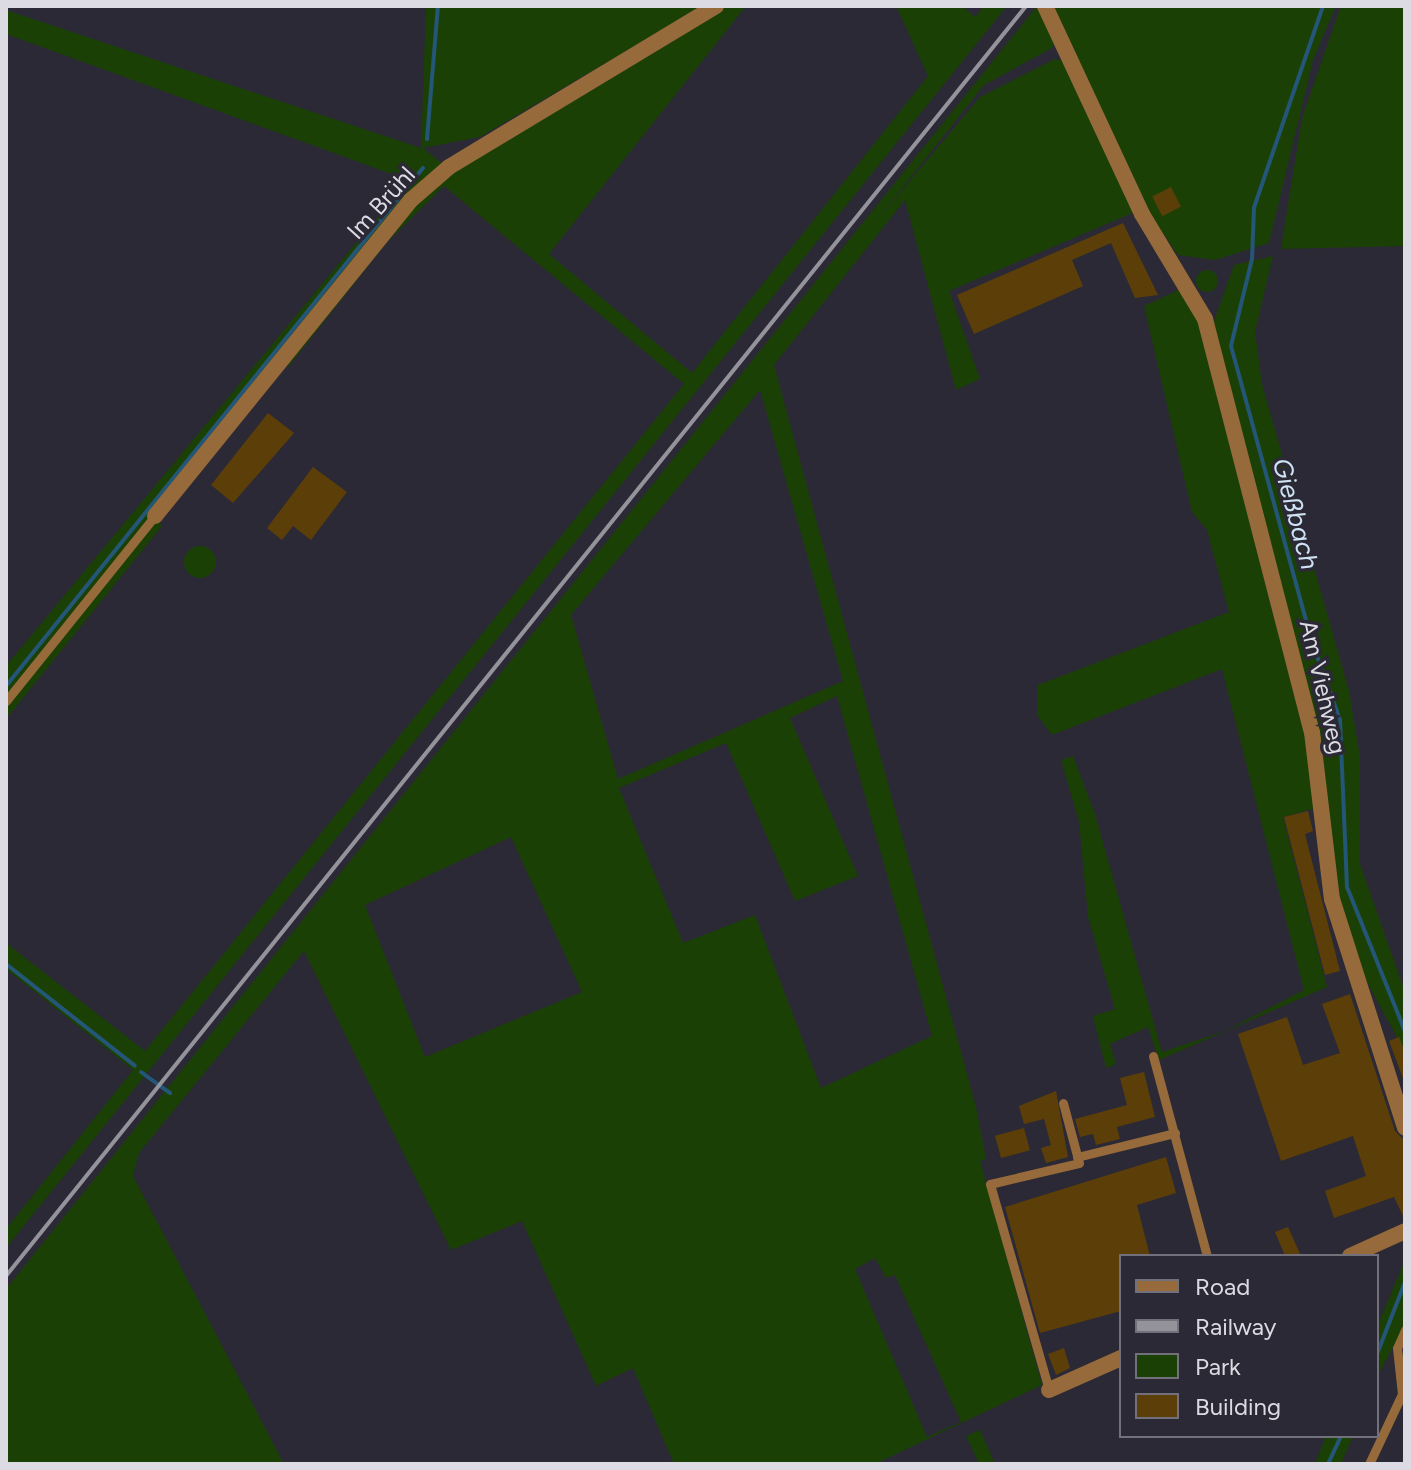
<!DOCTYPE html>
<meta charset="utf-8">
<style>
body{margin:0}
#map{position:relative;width:1411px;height:1470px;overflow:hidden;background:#2b2935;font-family:Figtree,sans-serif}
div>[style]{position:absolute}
.green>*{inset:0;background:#1b4006}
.round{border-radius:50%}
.stream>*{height:4px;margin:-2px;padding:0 2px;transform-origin:2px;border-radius:2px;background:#245677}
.building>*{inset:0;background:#5c3f08;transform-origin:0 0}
.service>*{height:9px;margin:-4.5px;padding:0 4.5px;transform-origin:4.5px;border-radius:4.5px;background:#966a3b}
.minor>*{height:16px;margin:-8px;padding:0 8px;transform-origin:8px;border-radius:8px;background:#966a3b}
.rail>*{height:4px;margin:-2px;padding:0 2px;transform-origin:2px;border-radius:2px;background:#94939c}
span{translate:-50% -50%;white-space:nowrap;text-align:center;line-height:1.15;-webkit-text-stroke:7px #2b2935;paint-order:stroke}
.street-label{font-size:24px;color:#dcdbe3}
.water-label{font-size:26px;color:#cee3f3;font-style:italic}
.frame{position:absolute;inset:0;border:8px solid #dcdbe3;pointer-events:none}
.legend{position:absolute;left:1119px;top:1254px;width:260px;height:184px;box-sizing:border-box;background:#2b2935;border:2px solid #72707b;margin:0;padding:10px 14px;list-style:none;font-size:24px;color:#dcdbe3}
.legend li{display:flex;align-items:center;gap:16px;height:40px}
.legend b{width:40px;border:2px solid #72707b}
</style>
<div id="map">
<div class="green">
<i style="clip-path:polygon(426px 6px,702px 6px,480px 137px,423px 148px,451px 171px,724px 6px,746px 6px,549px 254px,692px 373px,928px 76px,896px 6px,962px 6px,975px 17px,984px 6px,1007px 6px,6px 1248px,6px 1229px,133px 1070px,6px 969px,6px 943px,145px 1051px,684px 384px,444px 186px,387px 242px,288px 367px,278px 358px,153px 512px,162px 526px,6px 719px,6px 666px,408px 180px,6px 34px,6px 10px,421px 148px)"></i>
<i style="clip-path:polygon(evenodd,1037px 6px,1057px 40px,1052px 48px,984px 85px,876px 221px,980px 97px,1055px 59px,1063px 61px,1135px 212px,949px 291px,980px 379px,956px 390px,905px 200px,774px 365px,976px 1107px,986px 1159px,980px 1161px,1042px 1385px,875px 1464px,674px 1464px,633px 1368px,596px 1386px,522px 1221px,451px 1250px,304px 951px,139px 1153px,133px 1176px,284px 1464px,6px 1464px,6px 1289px,1037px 6px,760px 390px,843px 681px,618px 779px,571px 615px,760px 390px,1037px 6px,837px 696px,932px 1036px,821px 1088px,755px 915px,683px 943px,619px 788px,726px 743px,795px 901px,858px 876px,790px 718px,837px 696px,1037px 6px,511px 837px,582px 992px,425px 1057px,365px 905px,511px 837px,1037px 6px,875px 1258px,886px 1278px,895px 1275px,961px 1422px,927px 1437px,855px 1269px,875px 1258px)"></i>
<i style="clip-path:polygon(1053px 6px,1336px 6px,1313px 60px,1269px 243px,1215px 260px,1178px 255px,1148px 211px)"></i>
<i style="clip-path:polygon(1341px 6px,1405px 6px,1405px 246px,1281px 249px,1302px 118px)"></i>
<i style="clip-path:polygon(1273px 256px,1255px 332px,1262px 384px,1349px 691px,1360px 757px,1360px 864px,1405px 992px,1405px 1052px,1361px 971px,1335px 886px,1322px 753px,1213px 324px,1234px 265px)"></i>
<i class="round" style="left:1196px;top:270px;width:22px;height:22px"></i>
<i style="clip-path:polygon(1183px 288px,1195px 311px,1306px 741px,1316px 808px,1283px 817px,1327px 987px,1159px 1060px,1148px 1027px,1110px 1044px,1116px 1064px,1106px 1068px,1093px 1016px,1115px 1009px,1088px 917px,1079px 822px,1061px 760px,1073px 756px,1095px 814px,1162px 1052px,1225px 1031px,1304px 990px,1222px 669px,1052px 735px,1037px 715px,1038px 685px,1229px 612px,1207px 530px,1192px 512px,1144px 306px)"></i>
<i class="round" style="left:184px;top:546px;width:32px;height:32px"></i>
<i style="clip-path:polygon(1405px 1260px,1405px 1325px,1377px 1377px,1377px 1327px)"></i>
<i style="clip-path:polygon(980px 1430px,995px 1464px,979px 1464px,966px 1436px)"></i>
<i style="clip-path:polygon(1326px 1436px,1353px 1436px,1341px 1464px,1315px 1464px)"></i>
</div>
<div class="stream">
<i style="left:1323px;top:6px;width:213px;rotate:108.9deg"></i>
<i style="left:1254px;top:208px;width:51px;rotate:92.2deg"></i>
<i style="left:1252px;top:259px;width:89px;rotate:103.6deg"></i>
<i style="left:1231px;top:346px;width:304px;rotate:74.7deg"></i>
<i style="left:1311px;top:639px;width:86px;rotate:70.3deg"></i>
<i style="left:1340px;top:720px;width:167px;rotate:87.6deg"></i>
<i style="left:1347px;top:887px;width:155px;rotate:68.1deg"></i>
<i style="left:427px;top:139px;width:133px;rotate:-85.3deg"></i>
<i style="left:6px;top:686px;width:665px;rotate:-51.17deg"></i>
<i style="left:6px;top:964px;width:164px;rotate:38.3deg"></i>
<i style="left:141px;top:1072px;width:36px;rotate:36deg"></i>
<i style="left:1377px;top:1354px;width:77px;rotate:-68.7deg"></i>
<i style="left:1328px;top:1464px;width:31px;rotate:-65deg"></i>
</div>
<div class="building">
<i style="left:1171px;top:187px;width:22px;height:21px;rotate:63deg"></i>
<i style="clip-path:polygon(1123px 223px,1158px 295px,1135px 298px,1111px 243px,1072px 260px,1083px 286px,974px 334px,957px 295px)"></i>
<i style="clip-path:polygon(268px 413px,294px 433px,233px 503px,211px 485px)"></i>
<i style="clip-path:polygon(313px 467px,347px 492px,311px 540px,293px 526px,282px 540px,267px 528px)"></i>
<i style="clip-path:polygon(1308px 811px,1313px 831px,1305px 834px,1340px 971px,1325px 975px,1284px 817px)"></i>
<i style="clip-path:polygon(1350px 994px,1395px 1131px,1405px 1141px,1405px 1220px,1394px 1197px,1334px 1218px,1325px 1191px,1366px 1176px,1353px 1136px,1281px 1161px,1238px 1034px,1287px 1017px,1303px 1065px,1340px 1053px,1322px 1004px)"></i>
<i style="clip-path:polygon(1399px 1037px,1405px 1052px,1404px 1081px,1389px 1041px)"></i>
<i style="clip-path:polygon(1144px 1072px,1155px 1117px,1117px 1127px,1120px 1139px,1096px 1145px,1093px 1134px,1080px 1137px,1075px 1119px,1127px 1105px,1120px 1078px)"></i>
<i style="clip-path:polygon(1056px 1091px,1068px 1157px,1046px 1163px,1041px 1148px,1051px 1145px,1044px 1119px,1024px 1124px,1019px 1106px)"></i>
<i style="left:1024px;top:1128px;width:23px;height:30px;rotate:75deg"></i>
<i style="clip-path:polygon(1166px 1157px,1176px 1193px,1137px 1205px,1150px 1256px,1121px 1256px,1121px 1311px,1040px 1333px,1005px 1207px)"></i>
<i style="clip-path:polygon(1288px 1227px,1301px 1256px,1285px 1256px,1275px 1232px)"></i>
<i style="clip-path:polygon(1064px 1348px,1070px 1368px,1056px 1375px,1048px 1354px)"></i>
</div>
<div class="service">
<i style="left:6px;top:701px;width:238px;rotate:-51.2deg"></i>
<i style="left:1153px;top:1056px;width:207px;rotate:74.9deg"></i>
<i style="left:1077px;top:1157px;width:101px;rotate:-13.8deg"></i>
<i style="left:1049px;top:1390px;width:214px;rotate:-106deg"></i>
<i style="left:990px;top:1184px;width:91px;rotate:-13.3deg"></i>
<i style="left:1079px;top:1163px;width:62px;rotate:-104.9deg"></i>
<i style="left:1369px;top:1464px;width:77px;rotate:-64.8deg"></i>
<i style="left:1402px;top:1394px;width:46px;rotate:-96.2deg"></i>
<i style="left:1397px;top:1348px;width:20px;rotate:-66deg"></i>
</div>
<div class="minor">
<i style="left:1045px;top:6px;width:230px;rotate:65deg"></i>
<i style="left:1142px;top:214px;width:122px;rotate:59deg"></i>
<i style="left:1205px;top:319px;width:427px;rotate:75.5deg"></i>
<i style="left:1312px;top:732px;width:168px;rotate:83.2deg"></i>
<i style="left:1332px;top:899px;width:240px;rotate:72.3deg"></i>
<i style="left:155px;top:516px;width:407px;rotate:-51deg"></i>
<i style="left:411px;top:200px;width:50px;rotate:-41deg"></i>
<i style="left:449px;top:167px;width:312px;rotate:-31.1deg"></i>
<i style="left:1350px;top:1256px;width:60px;rotate:-24.4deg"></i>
<i style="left:1049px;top:1390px;width:79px;rotate:-24deg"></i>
</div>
<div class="rail">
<i style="left:6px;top:1276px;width:1629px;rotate:-51.23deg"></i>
</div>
<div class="street-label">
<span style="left:381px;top:203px;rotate:-48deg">Im Brühl</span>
<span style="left:1323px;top:687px;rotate:77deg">Am Viehweg</span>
</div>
<div class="water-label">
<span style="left:1295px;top:514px;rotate:75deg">Gießbach</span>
</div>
<div class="frame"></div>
<ul class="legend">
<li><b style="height:10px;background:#966a3b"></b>Road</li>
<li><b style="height:10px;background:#94939c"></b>Railway</li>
<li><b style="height:22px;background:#1b4006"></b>Park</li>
<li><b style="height:22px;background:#5c3f08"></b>Building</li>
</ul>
</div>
